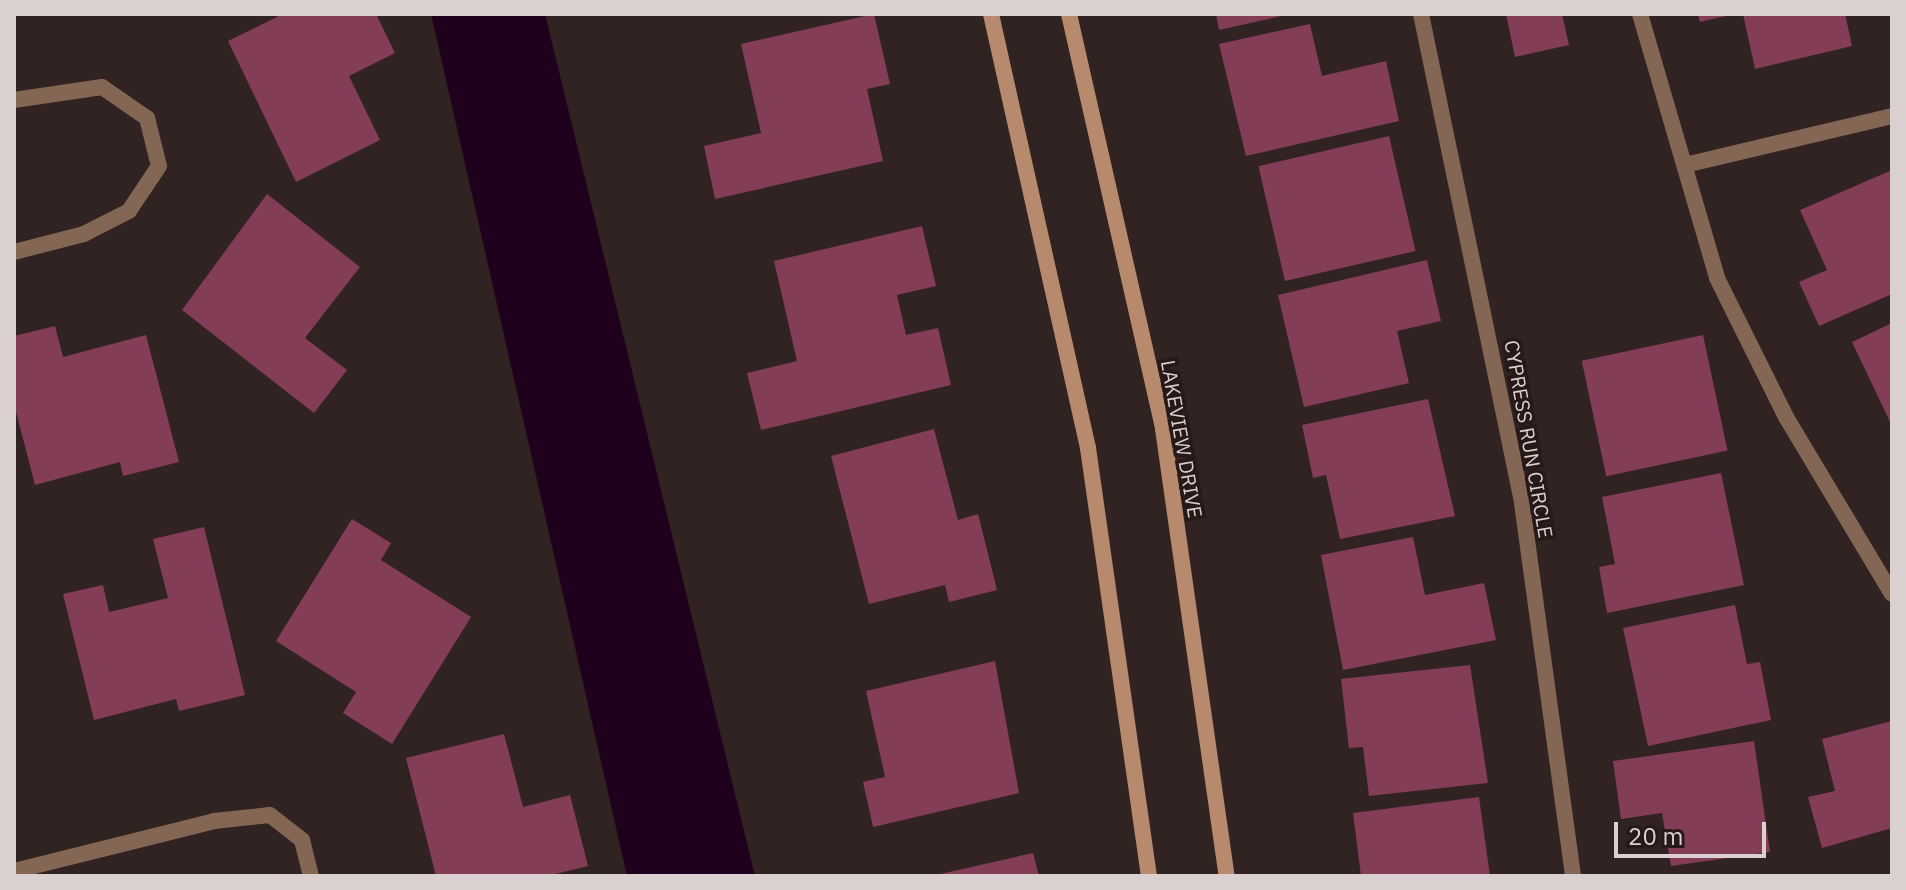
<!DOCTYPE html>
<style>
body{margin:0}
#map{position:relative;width:1906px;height:890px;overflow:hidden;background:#302321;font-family:"IBM Plex Sans",sans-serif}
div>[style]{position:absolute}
.water>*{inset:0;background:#1f001d}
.building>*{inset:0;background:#843d57;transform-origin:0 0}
.street>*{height:16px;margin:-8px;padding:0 8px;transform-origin:8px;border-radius:8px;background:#836654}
.secondary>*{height:16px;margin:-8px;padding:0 8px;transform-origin:8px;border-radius:8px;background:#b7896d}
span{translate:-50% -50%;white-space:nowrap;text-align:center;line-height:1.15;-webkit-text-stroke:7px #261918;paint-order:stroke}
.street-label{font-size:20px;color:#dad0cf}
.frame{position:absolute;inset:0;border:16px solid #dad0cf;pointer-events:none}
.scale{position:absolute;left:1614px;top:822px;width:152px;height:36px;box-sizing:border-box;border:4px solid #dad0cf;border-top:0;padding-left:10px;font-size:24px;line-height:28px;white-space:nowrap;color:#dad0cf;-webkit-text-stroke:6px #261918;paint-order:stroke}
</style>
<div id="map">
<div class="water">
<i style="clip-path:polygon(431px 14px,545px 14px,755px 876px,627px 876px)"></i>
</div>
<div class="building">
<i style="clip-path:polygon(283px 14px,376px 14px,395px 53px,349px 76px,380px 140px,296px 182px,228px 41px)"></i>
<i style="clip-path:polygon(874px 14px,890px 84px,867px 89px,883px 161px,715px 199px,704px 146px,761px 133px,741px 44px)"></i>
<i style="clip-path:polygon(1216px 14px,1286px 14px,1286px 15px,1219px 30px)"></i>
<i style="clip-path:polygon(1506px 14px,1562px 14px,1569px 45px,1515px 57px)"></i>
<i style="clip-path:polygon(1698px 14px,1730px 14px,1730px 15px,1700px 22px)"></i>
<i style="clip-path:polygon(1743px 14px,1845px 14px,1852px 46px,1755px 69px)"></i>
<i style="clip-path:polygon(1310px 24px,1322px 76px,1386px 61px,1399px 121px,1246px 156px,1219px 44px)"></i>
<i style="left:1389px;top:136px;width:118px;height:134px;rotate:77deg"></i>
<i style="clip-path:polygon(1892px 170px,1892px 294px,1819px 326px,1799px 282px,1827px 270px,1800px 210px)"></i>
<i style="clip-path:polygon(267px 194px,360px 267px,305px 338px,347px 370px,314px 413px,182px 310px)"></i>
<i style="clip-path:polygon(922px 226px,936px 286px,897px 295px,906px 335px,938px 328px,951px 385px,761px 430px,747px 373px,797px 361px,774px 261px)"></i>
<i style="clip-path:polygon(1427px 260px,1441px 321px,1397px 331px,1409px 383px,1304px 407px,1278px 295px)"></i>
<i style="clip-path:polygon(1892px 323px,1892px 426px,1852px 342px)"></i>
<i style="clip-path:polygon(55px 326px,63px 357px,146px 335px,179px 462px,123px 476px,120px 462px,35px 485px,14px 404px,14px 336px)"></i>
<i style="left:1703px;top:335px;width:118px;height:124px;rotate:78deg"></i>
<i style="clip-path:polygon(1428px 399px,1455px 516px,1340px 539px,1326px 475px,1313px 478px,1302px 425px)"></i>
<i style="clip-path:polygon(934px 429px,958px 520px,978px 514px,997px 590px,949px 602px,945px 585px,869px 604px,831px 456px)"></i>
<i style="clip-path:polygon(1721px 473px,1744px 585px,1607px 613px,1599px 567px,1615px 564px,1602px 497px)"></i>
<i style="clip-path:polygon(352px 519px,391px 543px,381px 560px,471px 617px,392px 744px,343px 713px,356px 692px,276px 641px)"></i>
<i style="clip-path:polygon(204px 527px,245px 695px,179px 711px,176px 699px,94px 720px,63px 594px,103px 585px,109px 612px,168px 598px,153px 539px)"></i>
<i style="clip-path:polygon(1413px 537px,1425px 595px,1484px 583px,1496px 640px,1343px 670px,1321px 555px)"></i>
<i style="clip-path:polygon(1735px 605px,1747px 664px,1760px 662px,1771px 720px,1648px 746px,1623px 628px)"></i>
<i style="clip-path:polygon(995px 661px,1019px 793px,873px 827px,863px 782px,885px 777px,866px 691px)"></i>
<i style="clip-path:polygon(1470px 665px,1488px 783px,1369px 796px,1363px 747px,1349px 748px,1341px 679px)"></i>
<i style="clip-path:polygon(1892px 721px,1892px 828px,1822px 848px,1808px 797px,1835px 791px,1822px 739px)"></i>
<i style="clip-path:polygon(504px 734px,523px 807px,570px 795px,588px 866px,547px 876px,436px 876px,406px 758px)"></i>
<i style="clip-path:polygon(1754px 741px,1770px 852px,1671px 866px,1662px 813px,1621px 819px,1613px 761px)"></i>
<i style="clip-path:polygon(1479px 797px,1490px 876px,1361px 876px,1353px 813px)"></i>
<i style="clip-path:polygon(1033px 853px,1039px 876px,936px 876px,936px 875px)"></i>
</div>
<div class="street">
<i style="left:1421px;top:14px;width:492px;rotate:78.3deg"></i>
<i style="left:1521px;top:496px;width:384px;rotate:82.2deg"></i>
<i style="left:1640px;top:14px;width:275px;rotate:73.7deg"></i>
<i style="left:1717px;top:278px;width:155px;rotate:63.6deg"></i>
<i style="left:1786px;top:417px;width:206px;rotate:59.1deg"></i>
<i style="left:14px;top:100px;width:89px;rotate:-8.4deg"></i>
<i style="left:102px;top:87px;width:55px;rotate:34.6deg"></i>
<i style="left:147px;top:118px;width:49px;rotate:76deg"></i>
<i style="left:159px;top:166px;width:54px;rotate:123.7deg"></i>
<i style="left:129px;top:211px;width:51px;rotate:152.9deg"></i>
<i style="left:84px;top:234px;width:72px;rotate:165.6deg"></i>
<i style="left:1685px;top:165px;width:213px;rotate:-13.3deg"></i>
<i style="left:14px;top:871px;width:206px;rotate:-14deg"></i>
<i style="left:214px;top:821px;width:56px;rotate:-6.1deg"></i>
<i style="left:270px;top:815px;width:41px;rotate:38deg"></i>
<i style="left:302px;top:840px;width:37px;rotate:76deg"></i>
</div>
<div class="secondary">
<i style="left:991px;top:14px;width:445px;rotate:77.4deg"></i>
<i style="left:1088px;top:448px;width:432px;rotate:81.9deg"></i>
<i style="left:1069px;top:14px;width:426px;rotate:77.2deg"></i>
<i style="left:1163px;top:429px;width:452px;rotate:81.9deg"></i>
</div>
<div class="street-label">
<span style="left:1182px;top:439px;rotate:80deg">LAKEVIEW DRIVE</span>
<span style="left:1529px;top:439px;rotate:80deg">CYPRESS RUN CIRCLE</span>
</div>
<div class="frame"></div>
<div class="scale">20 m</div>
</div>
